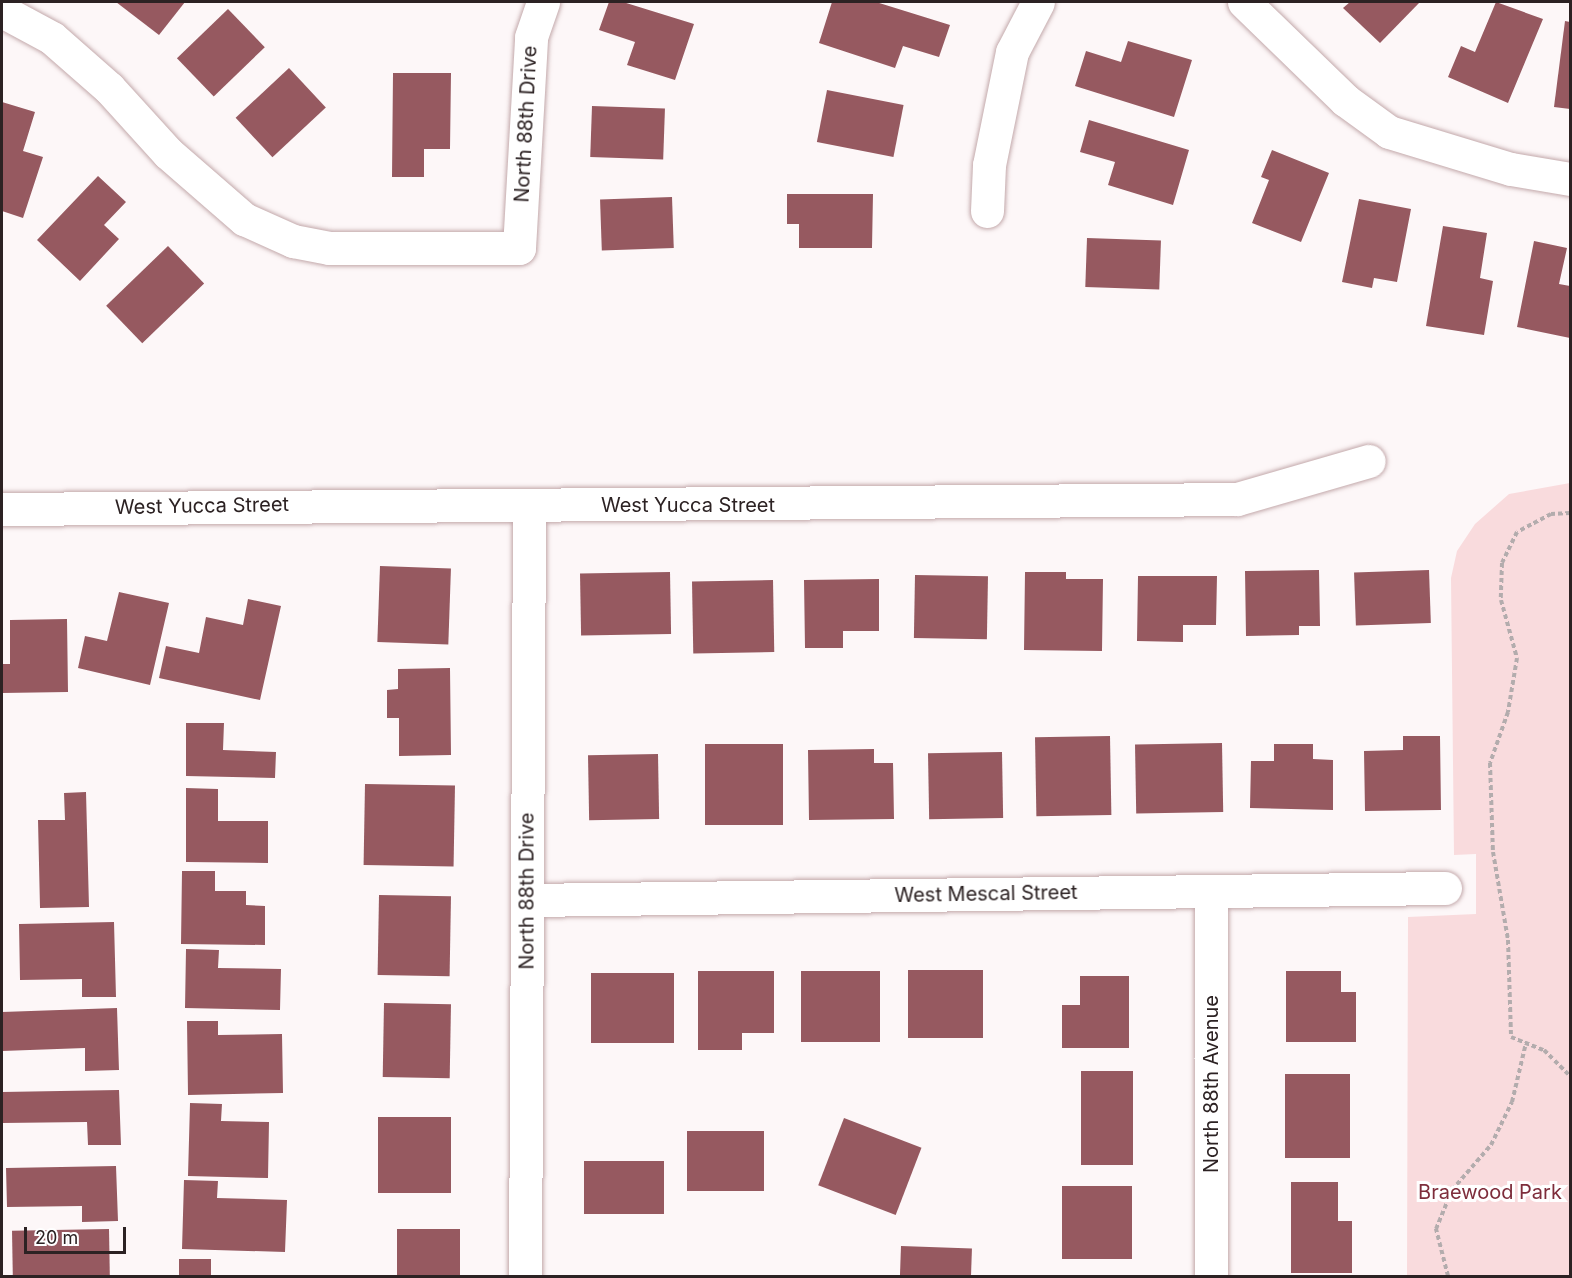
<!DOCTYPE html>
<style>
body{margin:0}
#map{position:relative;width:1572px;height:1278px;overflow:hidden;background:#fdf7f8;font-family:Inter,sans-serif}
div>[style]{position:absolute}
.green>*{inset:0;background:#f9dbdd}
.building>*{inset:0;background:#965960;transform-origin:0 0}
.path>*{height:4px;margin-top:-2px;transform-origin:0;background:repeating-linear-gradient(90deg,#b3acad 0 4.5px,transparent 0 7.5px)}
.roads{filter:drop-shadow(0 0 2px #c3a9ab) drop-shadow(0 0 2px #c3a9ab)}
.street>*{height:33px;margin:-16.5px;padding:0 16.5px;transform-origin:16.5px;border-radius:16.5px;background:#fff}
span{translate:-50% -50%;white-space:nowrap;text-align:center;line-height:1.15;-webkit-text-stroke:6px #fff;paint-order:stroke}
.street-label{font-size:20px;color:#2c2223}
.park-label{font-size:20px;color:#7e2d3b}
.frame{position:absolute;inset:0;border:3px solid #2c2223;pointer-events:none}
.scale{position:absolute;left:24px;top:1227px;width:102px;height:27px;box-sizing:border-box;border:3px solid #2c2223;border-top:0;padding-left:8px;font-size:18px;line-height:21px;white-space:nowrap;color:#2c2223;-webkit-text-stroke:4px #fff;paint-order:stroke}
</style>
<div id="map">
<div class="green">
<i style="clip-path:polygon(1570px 483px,1570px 1276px,1407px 1276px,1408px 917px,1476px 914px,1476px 854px,1454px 855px,1451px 578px,1457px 551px,1475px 524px,1509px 494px)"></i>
</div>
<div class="building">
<i style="clip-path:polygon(116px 2px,185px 2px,159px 35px)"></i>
<i style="clip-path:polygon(609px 2px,623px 2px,694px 24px,675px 80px,627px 65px,635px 42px,599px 30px)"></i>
<i style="clip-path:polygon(832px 2px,876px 2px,950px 25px,939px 57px,903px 46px,895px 68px,819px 43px)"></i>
<i style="clip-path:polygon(1350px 2px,1420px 2px,1380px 43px,1343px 8px)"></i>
<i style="clip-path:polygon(1496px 2px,1543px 19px,1508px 103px,1448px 77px,1461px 46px,1475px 52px)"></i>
<i style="left:228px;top:9px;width:53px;height:71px;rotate:46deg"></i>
<i style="clip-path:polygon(1565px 21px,1570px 22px,1570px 109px,1554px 107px)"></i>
<i style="clip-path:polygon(1128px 41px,1192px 60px,1174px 117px,1075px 86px,1086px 51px,1121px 62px)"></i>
<i style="left:289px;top:68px;width:54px;height:73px;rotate:47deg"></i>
<i style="clip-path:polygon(393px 73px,451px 73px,450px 149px,424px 149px,424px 177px,392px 177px)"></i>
<i style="left:827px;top:90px;width:78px;height:53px;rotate:11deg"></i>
<i style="clip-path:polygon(2px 102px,35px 112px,23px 151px,43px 157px,23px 218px,2px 211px)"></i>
<i style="left:592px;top:106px;width:73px;height:51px;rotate:2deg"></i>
<i style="clip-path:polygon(1089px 120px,1189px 150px,1173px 205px,1108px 185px,1115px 162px,1080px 152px)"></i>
<i style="clip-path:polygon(1272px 150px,1329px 173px,1301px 242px,1252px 223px,1269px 180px,1261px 177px)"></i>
<i style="clip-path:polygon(98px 176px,126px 202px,104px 225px,119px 239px,80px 281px,37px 240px)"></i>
<i style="clip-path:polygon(787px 194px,873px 194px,872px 248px,799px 248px,799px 224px,787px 224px)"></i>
<i style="left:672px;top:197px;width:51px;height:72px;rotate:88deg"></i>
<i style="clip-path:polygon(1359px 199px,1411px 209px,1397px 282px,1374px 278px,1372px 288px,1342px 282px)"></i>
<i style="clip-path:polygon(1443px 226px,1487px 233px,1480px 278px,1493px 281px,1484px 335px,1426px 326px)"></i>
<i style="left:1087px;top:238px;width:74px;height:49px;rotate:2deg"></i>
<i style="clip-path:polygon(1534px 241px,1567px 248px,1559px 284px,1570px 286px,1570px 338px,1517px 327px)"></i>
<i style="left:168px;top:246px;width:52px;height:86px;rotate:46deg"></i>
<i style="left:380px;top:566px;width:71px;height:76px;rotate:2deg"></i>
<i style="clip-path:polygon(1319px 570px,1320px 626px,1299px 626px,1299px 635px,1246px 636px,1245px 571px)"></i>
<i style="left:1429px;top:570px;width:53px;height:75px;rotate:88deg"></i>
<i style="left:670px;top:572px;width:62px;height:90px;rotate:89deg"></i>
<i style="clip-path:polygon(1025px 572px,1066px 572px,1066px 579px,1103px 579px,1102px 651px,1024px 650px)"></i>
<i style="left:915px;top:575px;width:73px;height:63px;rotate:1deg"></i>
<i style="clip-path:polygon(1138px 576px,1217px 576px,1216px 625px,1183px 625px,1183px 642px,1137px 641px)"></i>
<i style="clip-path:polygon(879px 579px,879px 631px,843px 631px,843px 648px,805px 648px,804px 580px)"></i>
<i style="left:773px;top:580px;width:72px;height:81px;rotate:89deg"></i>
<i style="clip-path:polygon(119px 592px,169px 603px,150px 685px,78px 668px,85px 636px,107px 641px)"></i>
<i style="clip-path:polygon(248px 599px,281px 606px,260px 700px,159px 678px,166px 646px,199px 653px,206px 617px,243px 625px)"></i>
<i style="clip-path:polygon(67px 619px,68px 692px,2px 693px,2px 664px,10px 664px,10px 620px)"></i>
<i style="clip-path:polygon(450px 668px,451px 755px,399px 756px,399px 718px,387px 718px,387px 690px,398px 689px,398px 669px)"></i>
<i style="clip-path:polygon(186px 723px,224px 723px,223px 750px,276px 752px,275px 778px,186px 776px)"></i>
<i style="left:1110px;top:736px;width:79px;height:75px;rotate:89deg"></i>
<i style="clip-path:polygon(1403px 736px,1440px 736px,1441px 810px,1365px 811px,1364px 751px,1403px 750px)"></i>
<i style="left:1222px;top:743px;width:69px;height:87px;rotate:89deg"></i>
<i style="left:705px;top:744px;width:78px;height:81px"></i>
<i style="clip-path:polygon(1274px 744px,1313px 744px,1313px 759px,1333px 760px,1333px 810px,1250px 808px,1251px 761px,1274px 761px)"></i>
<i style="clip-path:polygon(874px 749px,874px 763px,893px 763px,894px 819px,809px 820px,808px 750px)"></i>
<i style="left:1002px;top:752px;width:66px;height:74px;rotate:89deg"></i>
<i style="left:658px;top:754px;width:65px;height:70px;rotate:89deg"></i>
<i style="left:365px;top:784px;width:90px;height:81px;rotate:1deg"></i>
<i style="clip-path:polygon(186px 788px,218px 789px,218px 821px,268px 821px,268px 863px,186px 862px)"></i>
<i style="clip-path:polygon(86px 792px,89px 907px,40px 908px,38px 820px,65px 820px,64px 793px)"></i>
<i style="clip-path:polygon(182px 871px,215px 871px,215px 891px,246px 891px,246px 905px,265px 906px,265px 945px,181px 944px)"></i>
<i style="left:379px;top:895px;width:72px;height:80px;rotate:1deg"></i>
<i style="clip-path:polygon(114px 922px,116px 997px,82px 997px,82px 979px,20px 980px,19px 924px)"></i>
<i style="clip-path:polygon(186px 949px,219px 950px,218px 968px,281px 969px,280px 1010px,185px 1008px)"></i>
<i style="left:908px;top:970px;width:75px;height:68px"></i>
<i style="clip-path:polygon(698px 971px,774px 971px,774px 1033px,742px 1033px,742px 1050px,698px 1050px)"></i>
<i style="left:801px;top:971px;width:79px;height:71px"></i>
<i style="clip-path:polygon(1286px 971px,1341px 971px,1341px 992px,1356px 992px,1356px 1042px,1286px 1042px)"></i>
<i style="left:591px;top:973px;width:83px;height:70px"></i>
<i style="clip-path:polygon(1080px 976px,1129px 976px,1129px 1048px,1062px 1048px,1062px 1005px,1080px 1005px)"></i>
<i style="left:384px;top:1003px;width:67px;height:74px;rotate:1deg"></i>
<i style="clip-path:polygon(117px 1008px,119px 1070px,85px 1071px,85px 1048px,2px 1051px,2px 1012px)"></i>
<i style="clip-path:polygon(187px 1021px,218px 1021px,218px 1035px,282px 1034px,283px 1093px,188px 1095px)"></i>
<i style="left:1081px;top:1071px;width:52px;height:94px"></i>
<i style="left:1285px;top:1074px;width:65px;height:84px"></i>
<i style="clip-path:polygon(119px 1090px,121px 1145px,88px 1145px,87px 1122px,2px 1123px,2px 1092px)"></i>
<i style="clip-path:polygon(190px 1103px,222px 1104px,221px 1121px,269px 1122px,268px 1178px,188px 1176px)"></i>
<i style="left:378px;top:1117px;width:73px;height:76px"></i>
<i style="left:844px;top:1118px;width:83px;height:72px;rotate:21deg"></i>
<i style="left:687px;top:1131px;width:77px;height:60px"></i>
<i style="left:584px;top:1161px;width:80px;height:53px"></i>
<i style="clip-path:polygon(116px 1166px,118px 1221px,82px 1222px,82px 1206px,7px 1207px,6px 1168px)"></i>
<i style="clip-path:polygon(184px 1180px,218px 1181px,217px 1198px,287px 1200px,285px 1252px,182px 1249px)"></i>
<i style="clip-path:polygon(1291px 1182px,1338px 1182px,1338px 1221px,1352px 1221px,1352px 1273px,1291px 1273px)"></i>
<i style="left:1062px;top:1186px;width:70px;height:73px"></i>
<i style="left:109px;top:1229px;width:47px;height:97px;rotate:89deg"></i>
<i style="left:397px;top:1229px;width:63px;height:47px"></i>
<i style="left:901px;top:1246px;width:71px;height:30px;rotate:2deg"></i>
<i style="left:179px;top:1259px;width:32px;height:17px"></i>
</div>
<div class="path">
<i style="left:1570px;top:513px;width:19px;rotate:177deg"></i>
<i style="left:1551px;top:514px;width:38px;rotate:152deg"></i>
<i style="left:1517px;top:532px;width:34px;rotate:116deg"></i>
<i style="left:1502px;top:563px;width:37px;rotate:92deg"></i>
<i style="left:1501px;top:600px;width:60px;rotate:74.6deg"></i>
<i style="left:1517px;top:658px;width:55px;rotate:99.5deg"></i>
<i style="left:1508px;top:712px;width:54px;rotate:109.4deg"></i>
<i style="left:1490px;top:763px;width:89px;rotate:88.1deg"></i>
<i style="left:1493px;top:852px;width:89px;rotate:80.3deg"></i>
<i style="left:1508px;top:940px;width:97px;rotate:88.2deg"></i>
<i style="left:1511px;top:1037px;width:35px;rotate:22deg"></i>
<i style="left:1544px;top:1050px;width:37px;rotate:45deg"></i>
<i style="left:1448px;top:1276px;width:49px;rotate:-104.3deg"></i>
<i style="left:1436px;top:1229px;width:42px;rotate:-67.7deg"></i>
<i style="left:1452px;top:1190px;width:60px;rotate:-49.1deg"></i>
<i style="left:1491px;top:1145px;width:48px;rotate:-64deg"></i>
<i style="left:1512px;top:1102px;width:61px;rotate:-76.7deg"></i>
</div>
<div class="roads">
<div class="street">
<i style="left:1244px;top:2px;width:141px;rotate:44.1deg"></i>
<i style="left:1345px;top:100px;width:54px;rotate:36deg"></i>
<i style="left:1389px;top:132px;width:127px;rotate:16.9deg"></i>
<i style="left:1511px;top:169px;width:60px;rotate:9.6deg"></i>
<i style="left:2px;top:11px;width:57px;rotate:28.4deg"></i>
<i style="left:52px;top:38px;width:76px;rotate:41.3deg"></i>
<i style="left:109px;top:88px;width:88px;rotate:47.8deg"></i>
<i style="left:168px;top:153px;width:101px;rotate:41deg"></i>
<i style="left:244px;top:219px;width:54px;rotate:24.2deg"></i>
<i style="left:293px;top:241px;width:37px;rotate:11deg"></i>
<i style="left:329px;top:248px;width:190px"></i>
<i style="left:519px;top:248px;width:211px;rotate:-86.7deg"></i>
<i style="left:531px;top:37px;width:37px;rotate:-71deg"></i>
<i style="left:987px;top:211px;width:46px;rotate:-87.5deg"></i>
<i style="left:989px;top:165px;width:115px;rotate:-78.5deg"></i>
<i style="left:1012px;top:52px;width:56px;rotate:-62.5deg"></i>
<i style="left:2px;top:509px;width:1235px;rotate:-0.46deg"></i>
<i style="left:1237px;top:499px;width:137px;rotate:-16.1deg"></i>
<i style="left:1211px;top:891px;width:385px;rotate:90deg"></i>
<i style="left:527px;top:900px;width:918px;rotate:-0.75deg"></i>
<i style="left:525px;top:1276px;width:771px;rotate:-89.7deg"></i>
</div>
</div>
<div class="street-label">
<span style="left:526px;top:124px;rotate:-87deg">North 88th Drive</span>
<span style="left:688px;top:505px">West Yucca Street</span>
<span style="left:202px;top:506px;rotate:-1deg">West Yucca Street</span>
<span style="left:527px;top:891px;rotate:-90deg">North 88th Drive</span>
<span style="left:986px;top:894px;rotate:-1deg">West Mescal Street</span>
<span style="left:1211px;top:1084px;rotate:-90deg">North 88th Avenue</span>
</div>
<div class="park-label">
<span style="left:1490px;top:1192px">Braewood Park</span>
</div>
<div class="frame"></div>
<div class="scale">20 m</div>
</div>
